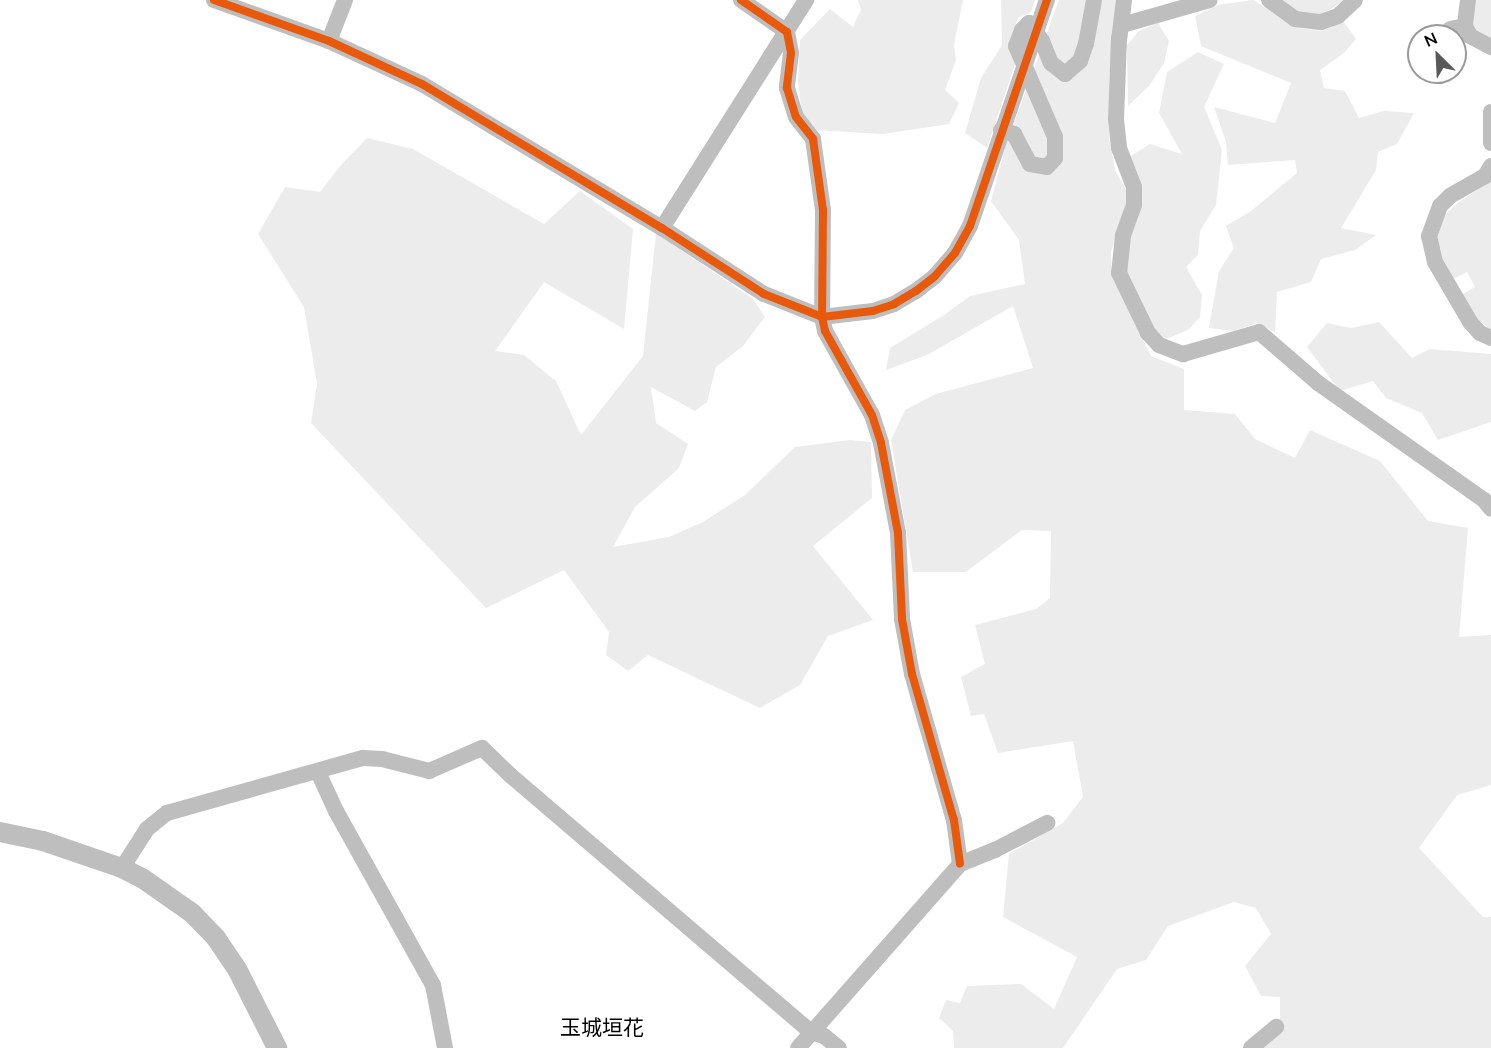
<!DOCTYPE html>
<meta charset="utf-8">
<style>
body{margin:0}
#map{position:relative;width:1491px;height:1048px;overflow:hidden;background:#fff;font-family:Mulish,"Noto Sans JP",sans-serif}
div>[style]{position:absolute}
.green>*{inset:0;background:#ececec}
.minor>*{height:16px;margin:-8px;padding:0 8px;transform-origin:8px;border-radius:8px;background:#bebebe}
.major>*{height:20px;margin:-10px;padding:0 10px;transform-origin:10px;border-radius:10px;background:#bebebe}
.cycleway>*{height:8px;margin:-4px;padding:0 4px;transform-origin:4px;border-radius:4px;background:#e8590c}
span{translate:-50% -50%;white-space:nowrap;text-align:center;line-height:1.15;-webkit-text-stroke:4.5px #fff;paint-order:stroke}
.quarter-label{font-size:21px;color:#000}
.north{position:absolute;left:1407px;top:24px;width:60px;height:60px;box-sizing:border-box;background:#fff;border:2px solid #999;border-radius:50%;rotate:336deg;font-size:16px;font-weight:700;line-height:24px;text-align:center;color:#000}
.north::after{content:'';display:block;margin:auto;width:21px;height:27px;background:#595959;clip-path:polygon(50% 0,100% 100%,50% 72%,0 100%)}
</style>
<div id="map">
<div class="green">
<i style="clip-path:polygon(858px 0,963px 0,954px 45px,956px 60px,945px 90px,959px 103px,949px 124px,883px 134px,814px 130px,802px 114px,798px 81px,800px 40px,830px 9px,853px 27px,861px 10px)"></i>
<i style="clip-path:polygon(1001px 0,1035px 0,1031px 12px,1018px 18px,1011px 38px,1015px 64px,987px 148px,965px 133px,981px 78px,1002px 45px)"></i>
<i style="clip-path:polygon(1059px 0,1118px 0,1109px 78px,1109px 138px,1115px 170px,1127px 192px,1125px 210px,1111px 252px,1112px 277px,1151px 356px,1184px 369px,1184px 410px,1235px 414px,1255px 439px,1295px 458px,1310px 430px,1380px 461px,1428px 521px,1468px 528px,1459px 637px,1491px 635px,1491px 785px,1457px 795px,1419px 848px,1483px 917px,1491px 917px,1491px 1048px,1260px 1048px,1280px 1030px,1280px 997px,1261px 996px,1245px 966px,1271px 934px,1256px 908px,1234px 902px,1168px 926px,1146px 960px,1117px 969px,1063px 1048px,954px 1048px,953px 1031px,939px 1018px,946px 1000px,960px 1003px,967px 986px,1021px 984px,1054px 1009px,1077px 957px,1003px 917px,1009px 854px,1063px 823px,1083px 797px,1073px 741px,998px 753px,984px 714px,971px 716px,961px 677px,985px 664px,975px 625px,1036px 609px,1050px 598px,1051px 531px,1022px 530px,966px 572px,913px 572px,891px 440px,905px 410px,936px 394px,1033px 368px,1013px 306px,927px 355px,886px 370px,890px 348px,944px 315px,970px 296px,1025px 284px,1019px 240px,991px 201px,1005px 148px)"></i>
<i style="clip-path:polygon(1253px 0,1299px 28px,1321px 31px,1344px 22px,1356px 39px,1344px 53px,1320px 70px,1324px 88px,1345px 91px,1359px 118px,1384px 111px,1414px 113px,1397px 144px,1378px 152px,1376px 170px,1341px 228px,1376px 235px,1355px 250px,1321px 259px,1311px 282px,1277px 292px,1275px 332px,1257px 323px,1234px 331px,1209px 328px,1219px 271px,1234px 248px,1226px 226px,1251px 211px,1297px 173px,1295px 160px,1228px 165px,1226px 142px,1214px 107px,1275px 123px,1291px 83px,1201px 46px,1195px 16px,1218px 5px)"></i>
<i style="clip-path:polygon(1283px 0,1345px 0,1318px 17px,1300px 15px)"></i>
<i style="clip-path:polygon(1475px 0,1491px 0,1491px 39px,1479px 34px,1472px 27px)"></i>
<i style="clip-path:polygon(1158px 23px,1169px 41px,1164px 63px,1149px 86px,1128px 106px,1127px 45px,1139px 31px)"></i>
<i style="clip-path:polygon(1198px 52px,1224px 64px,1204px 107px,1222px 150px,1216px 205px,1200px 231px,1198px 255px,1186px 267px,1202px 295px,1200px 317px,1188px 330px,1166px 339px,1152px 328px,1126px 270px,1129px 157px,1150px 144px,1182px 154px,1159px 113px,1167px 72px)"></i>
<i style="clip-path:polygon(367px 138px,413px 149px,544px 224px,580px 191px,633px 229px,624px 329px,544px 282px,495px 351px,524px 355px,556px 381px,581px 435px,643px 356px,656px 233px,753px 299px,765px 317px,743px 346px,716px 367px,707px 402px,695px 411px,651px 387px,656px 423px,688px 444px,679px 468px,635px 507px,613px 547px,669px 537px,703px 522px,745px 495px,795px 447px,850px 440px,871px 442px,872px 498px,813px 546px,873px 620px,828px 636px,800px 685px,760px 708px,648px 655px,628px 671px,606px 655px,609px 632px,564px 570px,486px 608px,311px 423px,317px 384px,304px 307px,258px 234px,285px 187px,320px 192px,341px 165px)"></i>
<i style="clip-path:polygon(1491px 181px,1491px 330px,1474px 316px,1461px 295px,1475px 287px,1467px 272px,1451px 280px,1440px 260px,1436px 235px,1445px 215px,1459px 202px)"></i>
<i style="clip-path:polygon(1379px 322px,1412px 358px,1430px 349px,1491px 354px,1491px 422px,1438px 440px,1422px 413px,1386px 398px,1373px 381px,1340px 391px,1307px 347px,1327px 323px,1351px 328px)"></i>
</div>
<div class="minor">
<i style="left:214px;top:0;width:122px;rotate:19.6deg"></i>
<i style="left:329px;top:41px;width:102px;rotate:24.8deg"></i>
<i style="left:422px;top:84px;width:280px;rotate:31deg"></i>
<i style="left:662px;top:228px;width:121px;rotate:32.9deg"></i>
<i style="left:764px;top:294px;width:62px;rotate:21.6deg"></i>
<i style="left:822px;top:317px;width:51px;rotate:-6.7deg"></i>
<i style="left:873px;top:311px;width:22px;rotate:-18deg"></i>
<i style="left:894px;top:304px;width:26px;rotate:-31deg"></i>
<i style="left:916px;top:291px;width:24px;rotate:-38deg"></i>
<i style="left:935px;top:276px;width:30px;rotate:-49deg"></i>
<i style="left:955px;top:253px;width:31px;rotate:-61deg"></i>
<i style="left:970px;top:226px;width:239px;rotate:-71.2deg"></i>
<i style="left:741px;top:0;width:56px;rotate:34.8deg"></i>
<i style="left:787px;top:32px;width:21px;rotate:79deg"></i>
<i style="left:791px;top:53px;width:35px;rotate:97deg"></i>
<i style="left:787px;top:88px;width:30px;rotate:73deg"></i>
<i style="left:796px;top:117px;width:28px;rotate:52deg"></i>
<i style="left:813px;top:139px;width:72px;rotate:82deg"></i>
<i style="left:823px;top:210px;width:107px;rotate:90.5deg"></i>
<i style="left:822px;top:317px;width:14px;rotate:78deg"></i>
<i style="left:825px;top:331px;width:96px;rotate:60.8deg"></i>
<i style="left:872px;top:415px;width:29px;rotate:72deg"></i>
<i style="left:881px;top:443px;width:92px;rotate:79.3deg"></i>
<i style="left:898px;top:533px;width:86px;rotate:87.3deg"></i>
<i style="left:902px;top:619px;width:56px;rotate:79.7deg"></i>
<i style="left:912px;top:674px;width:152px;rotate:74deg"></i>
<i style="left:954px;top:820px;width:44px;rotate:82.2deg"></i>
<i style="left:1124px;top:0;width:38px;rotate:97deg"></i>
<i style="left:1119px;top:38px;width:81px;rotate:92.1deg"></i>
<i style="left:1116px;top:119px;width:29px;rotate:84deg"></i>
<i style="left:1119px;top:148px;width:42px;rotate:69deg"></i>
<i style="left:1134px;top:187px;width:18px;rotate:90deg"></i>
<i style="left:1134px;top:205px;width:33px;rotate:110deg"></i>
<i style="left:1123px;top:236px;width:37px;rotate:96deg"></i>
<i style="left:1119px;top:273px;width:67px;rotate:64.2deg"></i>
<i style="left:1148px;top:333px;width:16px;rotate:47deg"></i>
<i style="left:1159px;top:345px;width:26px;rotate:21deg"></i>
<i style="left:1183px;top:354px;width:79px;rotate:-16.1deg"></i>
<i style="left:1259px;top:332px;width:78px;rotate:40.8deg"></i>
<i style="left:1318px;top:383px;width:203px;rotate:35.2deg"></i>
<i style="left:1484px;top:500px;width:11px;rotate:52deg"></i>
<i style="left:1269px;top:0;width:32px;rotate:36deg"></i>
<i style="left:1295px;top:19px;width:26px;rotate:7deg"></i>
<i style="left:1321px;top:22px;width:18px;rotate:-19deg"></i>
<i style="left:1338px;top:16px;width:23px;rotate:-43deg"></i>
<i style="left:1468px;top:0;width:26px;rotate:97deg"></i>
<i style="left:1465px;top:26px;width:11px;rotate:63deg"></i>
<i style="left:1470px;top:36px;width:24px;rotate:28deg"></i>
<i style="left:1122px;top:25px;width:91px;rotate:-15.9deg"></i>
<i style="left:1450px;top:29px;width:15px;rotate:-11deg"></i>
<i style="left:329px;top:41px;width:44px;rotate:-68.7deg"></i>
<i style="left:1491px;top:112px;width:31px;rotate:90deg"></i>
<i style="left:1001px;top:130px;width:14px;rotate:17deg"></i>
<i style="left:1014px;top:134px;width:34px;rotate:62deg"></i>
<i style="left:1030px;top:164px;width:17px;rotate:10deg"></i>
<i style="left:1047px;top:167px;width:12px;rotate:-48deg"></i>
<i style="left:1055px;top:158px;width:21px;rotate:-90deg"></i>
<i style="left:1055px;top:137px;width:99px;rotate:-113.2deg"></i>
<i style="left:1016px;top:46px;width:17px;rotate:-69deg"></i>
<i style="left:1022px;top:30px;width:10px;rotate:-45deg"></i>
<i style="left:1029px;top:23px;width:22px;rotate:54deg"></i>
<i style="left:1042px;top:41px;width:24px;rotate:68deg"></i>
<i style="left:1051px;top:63px;width:18px;rotate:38deg"></i>
<i style="left:1065px;top:74px;width:20px;rotate:-41deg"></i>
<i style="left:1080px;top:61px;width:18px;rotate:-71deg"></i>
<i style="left:1086px;top:44px;width:45px;rotate:-79.7deg"></i>
<i style="left:1491px;top:166px;width:12px;rotate:121deg"></i>
<i style="left:1485px;top:176px;width:40px;rotate:150.3deg"></i>
<i style="left:1450px;top:196px;width:14px;rotate:135deg"></i>
<i style="left:1440px;top:206px;width:32px;rotate:110deg"></i>
<i style="left:1429px;top:236px;width:27px;rotate:77deg"></i>
<i style="left:1435px;top:262px;width:69px;rotate:59.7deg"></i>
<i style="left:1470px;top:322px;width:15px;rotate:48deg"></i>
<i style="left:1480px;top:333px;width:12px;rotate:24deg"></i>
<i style="left:662px;top:228px;width:270px;rotate:-57.7deg"></i>
<i style="left:318px;top:772px;width:43px;rotate:65.2deg"></i>
<i style="left:336px;top:811px;width:199px;rotate:60.9deg"></i>
<i style="left:433px;top:985px;width:64px;rotate:79.2deg"></i>
<i style="left:122px;top:868px;width:46px;rotate:-57.3deg"></i>
<i style="left:147px;top:829px;width:26px;rotate:-39deg"></i>
<i style="left:167px;top:813px;width:204px;rotate:-15.7deg"></i>
<i style="left:363px;top:758px;width:19px;rotate:3deg"></i>
<i style="left:382px;top:759px;width:49px;rotate:14.3deg"></i>
<i style="left:429px;top:771px;width:58px;rotate:-23.5deg"></i>
<i style="left:482px;top:748px;width:39px;rotate:44deg"></i>
<i style="left:510px;top:775px;width:396px;rotate:40.5deg"></i>
<i style="left:811px;top:1032px;width:14px;rotate:17deg"></i>
<i style="left:824px;top:1036px;width:19px;rotate:39deg"></i>
<i style="left:798px;top:1048px;width:245px;rotate:-48.6deg"></i>
<i style="left:960px;top:864px;width:38px;rotate:-22deg"></i>
<i style="left:995px;top:850px;width:59px;rotate:-27.4deg"></i>
<i style="left:1251px;top:1048px;width:33px;rotate:-40deg"></i>
</div>
<div class="major">
<i style="left:0;top:832px;width:44px;rotate:11.8deg"></i>
<i style="left:43px;top:841px;width:83px;rotate:18.9deg"></i>
<i style="left:122px;top:868px;width:22px;rotate:27deg"></i>
<i style="left:142px;top:878px;width:61px;rotate:35deg"></i>
<i style="left:192px;top:913px;width:35px;rotate:46deg"></i>
<i style="left:216px;top:938px;width:37px;rotate:56deg"></i>
<i style="left:237px;top:969px;width:89px;rotate:63.1deg"></i>
</div>
<div class="cycleway">
<i style="left:214px;top:0;width:122px;rotate:19.6deg"></i>
<i style="left:329px;top:41px;width:102px;rotate:24.8deg"></i>
<i style="left:422px;top:84px;width:280px;rotate:31deg"></i>
<i style="left:662px;top:228px;width:121px;rotate:32.9deg"></i>
<i style="left:764px;top:294px;width:62px;rotate:21.6deg"></i>
<i style="left:822px;top:317px;width:51px;rotate:-6.7deg"></i>
<i style="left:873px;top:311px;width:22px;rotate:-18deg"></i>
<i style="left:894px;top:304px;width:26px;rotate:-31deg"></i>
<i style="left:916px;top:291px;width:24px;rotate:-38deg"></i>
<i style="left:935px;top:276px;width:30px;rotate:-49deg"></i>
<i style="left:955px;top:253px;width:31px;rotate:-61deg"></i>
<i style="left:970px;top:226px;width:239px;rotate:-71.2deg"></i>
<i style="left:741px;top:0;width:56px;rotate:34.8deg"></i>
<i style="left:787px;top:32px;width:21px;rotate:79deg"></i>
<i style="left:791px;top:53px;width:35px;rotate:97deg"></i>
<i style="left:787px;top:88px;width:30px;rotate:73deg"></i>
<i style="left:796px;top:117px;width:28px;rotate:52deg"></i>
<i style="left:813px;top:139px;width:72px;rotate:82deg"></i>
<i style="left:823px;top:210px;width:107px;rotate:90.5deg"></i>
<i style="left:822px;top:317px;width:14px;rotate:78deg"></i>
<i style="left:825px;top:331px;width:96px;rotate:60.8deg"></i>
<i style="left:872px;top:415px;width:29px;rotate:72deg"></i>
<i style="left:881px;top:443px;width:92px;rotate:79.3deg"></i>
<i style="left:898px;top:533px;width:86px;rotate:87.3deg"></i>
<i style="left:902px;top:619px;width:56px;rotate:79.7deg"></i>
<i style="left:912px;top:674px;width:152px;rotate:74deg"></i>
<i style="left:954px;top:820px;width:44px;rotate:82.2deg"></i>
</div>
<div class="quarter-label">
<span style="left:602px;top:1027px">玉城垣花</span>
</div>
<div class="north">N</div>
</div>
